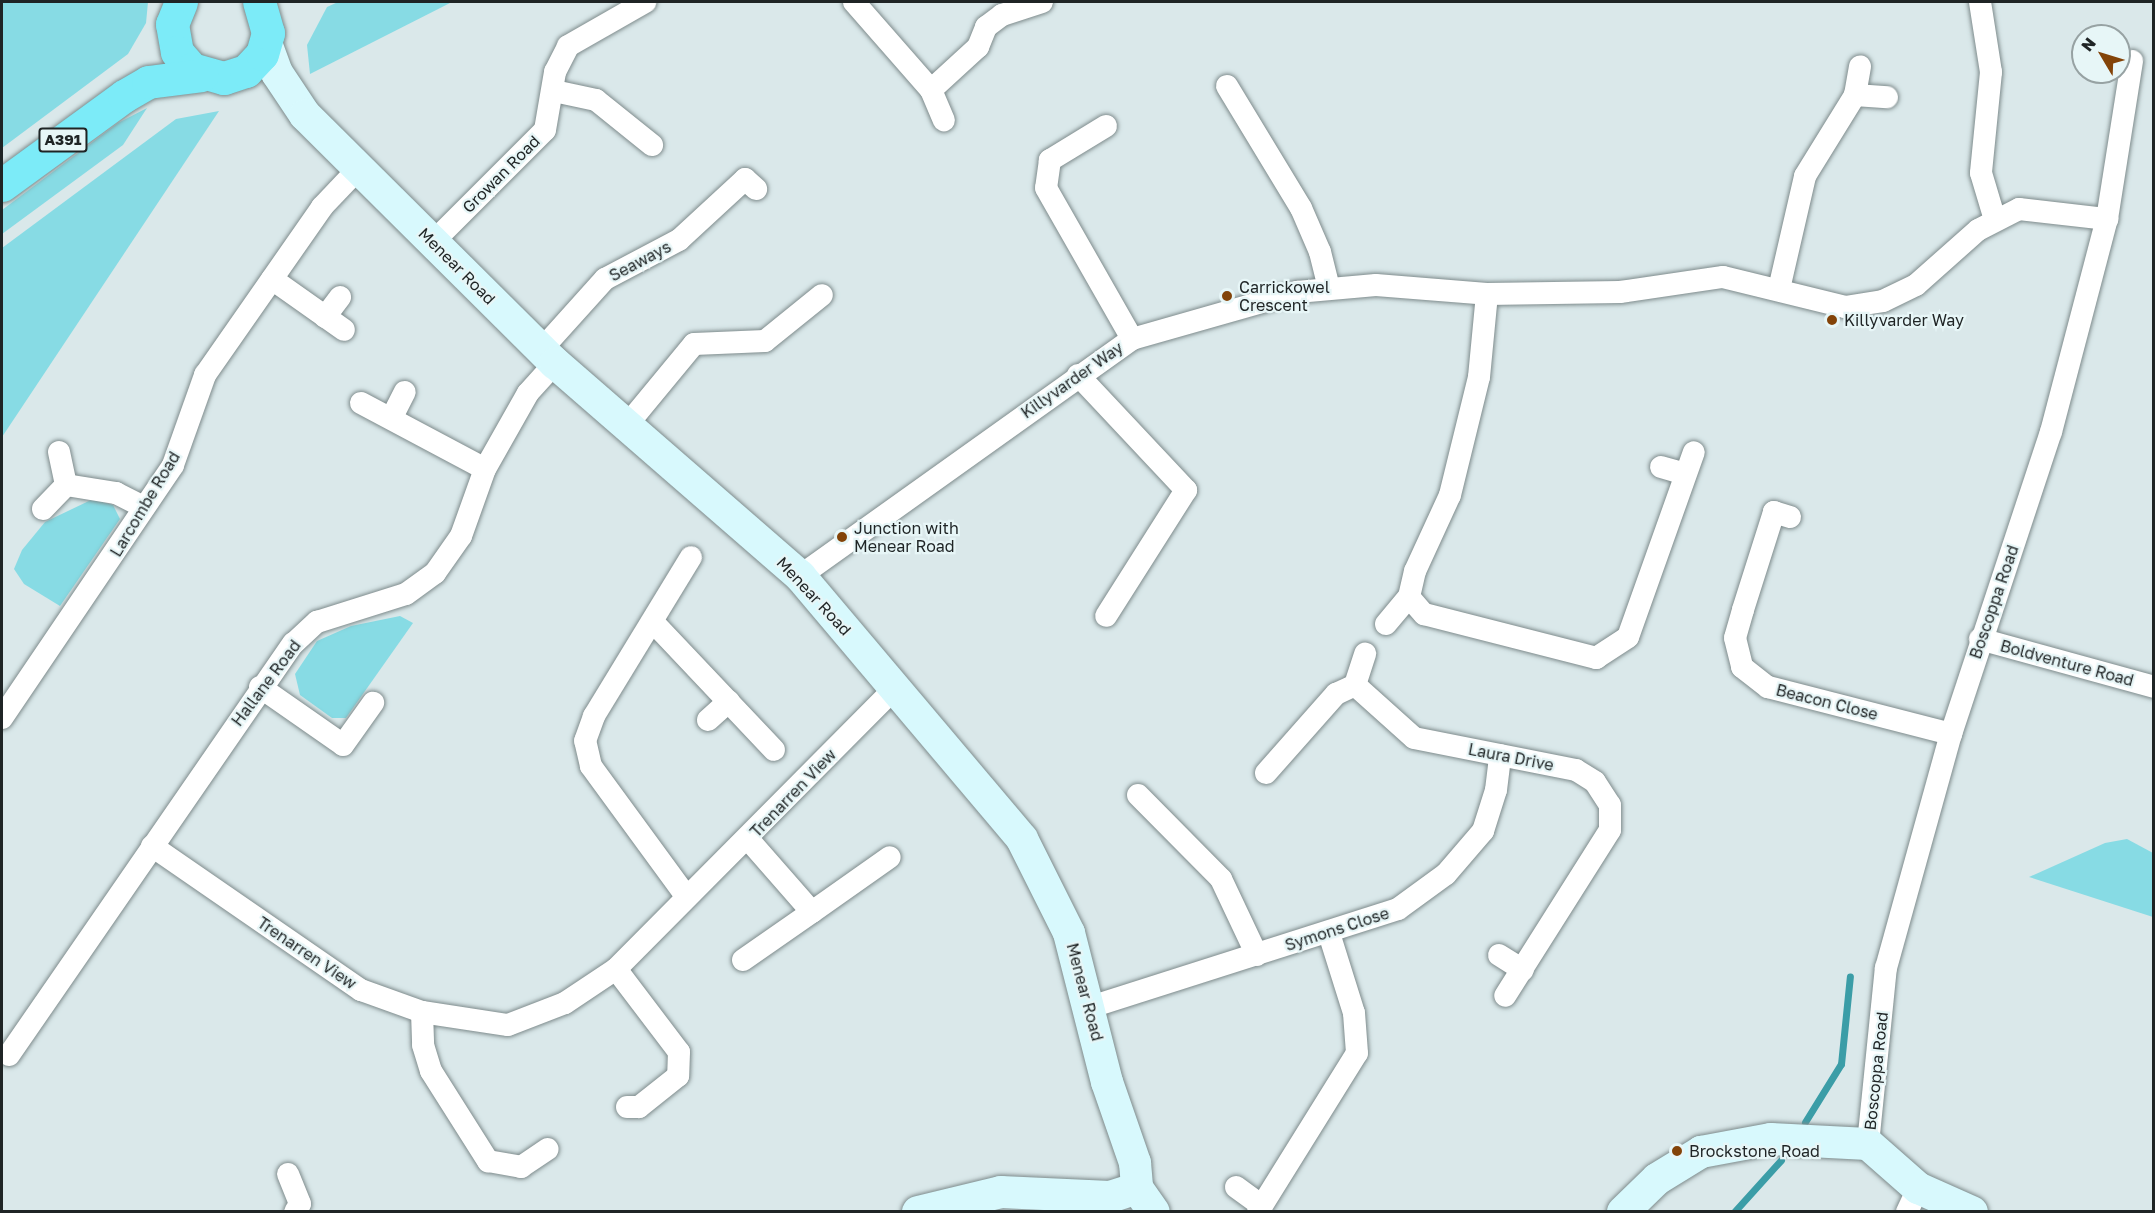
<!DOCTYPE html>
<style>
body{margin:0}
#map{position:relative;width:2155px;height:1213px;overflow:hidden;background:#dae8ea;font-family:"Golos Text",sans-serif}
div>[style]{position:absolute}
.green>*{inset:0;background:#87dbe4}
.stream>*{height:7px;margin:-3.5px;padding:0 3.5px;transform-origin:3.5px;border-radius:3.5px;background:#3b9da7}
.roads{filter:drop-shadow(0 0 2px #7e8b8c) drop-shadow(0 0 2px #7e8b8c)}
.street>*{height:22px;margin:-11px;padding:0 11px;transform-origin:11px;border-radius:11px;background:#fff}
.secondary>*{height:32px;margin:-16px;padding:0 16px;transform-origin:16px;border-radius:16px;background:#d8f9fd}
.highway>*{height:33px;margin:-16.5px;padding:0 16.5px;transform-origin:16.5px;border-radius:16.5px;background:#7cebf8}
.dots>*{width:16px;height:16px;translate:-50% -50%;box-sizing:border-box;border:3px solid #e7f6f7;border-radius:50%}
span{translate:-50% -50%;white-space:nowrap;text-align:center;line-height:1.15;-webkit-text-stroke:4.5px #e7f6f7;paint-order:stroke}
.shield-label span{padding:2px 4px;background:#e7f6f7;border:2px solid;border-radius:4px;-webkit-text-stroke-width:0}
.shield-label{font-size:15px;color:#1f2425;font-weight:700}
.street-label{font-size:16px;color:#1f2425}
.poi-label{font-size:16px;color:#1f2425}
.left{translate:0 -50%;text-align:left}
.frame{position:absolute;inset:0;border:3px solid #1f2425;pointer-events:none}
.north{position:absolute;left:2071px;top:24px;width:60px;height:60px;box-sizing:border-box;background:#e7f6f7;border:2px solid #97a2a3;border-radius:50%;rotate:308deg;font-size:16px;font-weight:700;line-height:24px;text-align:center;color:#1f2425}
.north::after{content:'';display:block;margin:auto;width:21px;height:27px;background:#834308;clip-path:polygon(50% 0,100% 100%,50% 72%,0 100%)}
</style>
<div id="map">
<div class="green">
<i style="clip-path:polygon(2px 2px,148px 2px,146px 23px,128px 54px,2px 148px)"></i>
<i style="clip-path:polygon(338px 2px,452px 2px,310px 74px,307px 45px,327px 7px)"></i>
<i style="clip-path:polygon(147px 108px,123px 145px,2px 234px,2px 210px,118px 123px)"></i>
<i style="clip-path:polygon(219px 111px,2px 437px,2px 248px,176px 119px)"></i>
<i style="clip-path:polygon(93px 499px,113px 505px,120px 519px,60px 606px,24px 584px,14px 569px,22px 550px,45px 522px)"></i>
<i style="clip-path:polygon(400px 616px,413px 623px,346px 718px,332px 718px,300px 695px,295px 674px,317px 641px,351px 626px)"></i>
<i style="clip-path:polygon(2127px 839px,2153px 853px,2153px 917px,2029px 877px,2105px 843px)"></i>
</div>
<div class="stream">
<i style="left:1805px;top:1122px;width:68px;rotate:-58.2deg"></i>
<i style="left:1841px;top:1064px;width:88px;rotate:-84.2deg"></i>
<i style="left:1734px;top:1212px;width:70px;rotate:-47.9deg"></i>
</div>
<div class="roads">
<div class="street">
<i style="left:854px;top:2px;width:117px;rotate:48.8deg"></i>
<i style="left:931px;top:90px;width:33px;rotate:67deg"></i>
<i style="left:1980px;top:2px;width:71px;rotate:81.1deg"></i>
<i style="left:1991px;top:72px;width:101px;rotate:95.7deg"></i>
<i style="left:1981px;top:173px;width:49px;rotate:73.4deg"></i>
<i style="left:1227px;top:86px;width:143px;rotate:58.8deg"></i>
<i style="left:1301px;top:208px;width:48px;rotate:66.6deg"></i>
<i style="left:1320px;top:252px;width:36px;rotate:76deg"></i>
<i style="left:931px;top:90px;width:64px;rotate:-42.5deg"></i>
<i style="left:978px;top:47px;width:22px;rotate:-68deg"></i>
<i style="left:986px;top:27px;width:20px;rotate:-37deg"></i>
<i style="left:1002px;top:15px;width:42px;rotate:-18deg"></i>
<i style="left:554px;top:91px;width:43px;rotate:12.1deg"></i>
<i style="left:596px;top:100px;width:72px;rotate:38.8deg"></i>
<i style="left:1855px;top:95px;width:32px;rotate:4deg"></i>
<i style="left:1106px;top:126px;width:66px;rotate:148.7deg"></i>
<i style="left:1050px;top:160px;width:28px;rotate:98deg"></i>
<i style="left:1046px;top:188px;width:174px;rotate:60.3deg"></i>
<i style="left:433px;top:242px;width:158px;rotate:-45deg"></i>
<i style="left:545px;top:130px;width:59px;rotate:-80.2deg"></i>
<i style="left:555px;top:72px;width:29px;rotate:-63deg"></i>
<i style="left:568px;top:46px;width:89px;rotate:-29.7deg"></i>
<i style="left:272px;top:279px;width:88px;rotate:35.3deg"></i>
<i style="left:1779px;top:289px;width:116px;rotate:-77deg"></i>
<i style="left:1805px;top:176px;width:95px;rotate:-58.3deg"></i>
<i style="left:1855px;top:95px;width:29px;rotate:-80deg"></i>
<i style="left:1487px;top:294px;width:83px;rotate:95.5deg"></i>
<i style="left:1479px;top:377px;width:122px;rotate:103.8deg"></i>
<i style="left:1450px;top:495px;width:84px;rotate:114.7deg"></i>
<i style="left:1415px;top:571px;width:27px;rotate:103deg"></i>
<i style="left:1409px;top:597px;width:23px;rotate:49deg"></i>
<i style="left:1424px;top:614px;width:178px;rotate:14.3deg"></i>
<i style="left:1596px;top:658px;width:38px;rotate:-33deg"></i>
<i style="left:1628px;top:637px;width:196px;rotate:-70.4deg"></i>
<i style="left:325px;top:317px;width:25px;rotate:-53deg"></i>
<i style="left:541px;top:350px;width:96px;rotate:-48deg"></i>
<i style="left:605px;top:279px;width:84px;rotate:-27.8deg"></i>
<i style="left:679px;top:240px;width:90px;rotate:-42.7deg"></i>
<i style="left:745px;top:179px;width:15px;rotate:42deg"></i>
<i style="left:1078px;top:375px;width:158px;rotate:46.8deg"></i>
<i style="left:1186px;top:490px;width:149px;rotate:122.4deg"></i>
<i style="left:361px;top:403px;width:140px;rotate:28deg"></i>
<i style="left:392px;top:417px;width:28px;rotate:-63deg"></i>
<i style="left:627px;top:425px;width:105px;rotate:-50.4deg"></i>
<i style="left:694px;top:344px;width:71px;rotate:-2.4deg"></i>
<i style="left:765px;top:341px;width:73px;rotate:-38.9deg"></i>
<i style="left:59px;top:452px;width:34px;rotate:78deg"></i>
<i style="left:66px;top:485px;width:51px;rotate:9.1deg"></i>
<i style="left:116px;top:493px;width:31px;rotate:27deg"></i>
<i style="left:1661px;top:467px;width:25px;rotate:16deg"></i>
<i style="left:43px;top:509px;width:33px;rotate:-46deg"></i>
<i style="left:1790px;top:517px;width:17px;rotate:-163deg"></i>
<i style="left:1774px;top:512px;width:103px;rotate:107.6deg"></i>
<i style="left:1743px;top:610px;width:29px;rotate:106deg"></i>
<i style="left:1735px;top:638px;width:30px;rotate:76deg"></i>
<i style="left:1742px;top:667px;width:33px;rotate:38deg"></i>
<i style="left:1768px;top:687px;width:189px;rotate:14.4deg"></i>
<i style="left:800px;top:576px;width:408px;rotate:-35.5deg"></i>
<i style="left:1132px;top:339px;width:172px;rotate:-15.9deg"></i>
<i style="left:1297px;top:292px;width:79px;rotate:-5.1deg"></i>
<i style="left:1376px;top:285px;width:111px;rotate:4.6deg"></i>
<i style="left:1487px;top:294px;width:133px;rotate:-0.9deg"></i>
<i style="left:1620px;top:292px;width:104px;rotate:-8.3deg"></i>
<i style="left:1723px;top:277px;width:126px;rotate:13.8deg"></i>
<i style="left:1845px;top:307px;width:38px;rotate:-9deg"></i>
<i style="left:1883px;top:301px;width:37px;rotate:-26deg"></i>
<i style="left:1916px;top:285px;width:83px;rotate:-41.6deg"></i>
<i style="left:1978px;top:230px;width:46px;rotate:-27.1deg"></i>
<i style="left:2019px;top:209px;width:89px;rotate:6.5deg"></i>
<i style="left:653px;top:622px;width:176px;rotate:46.6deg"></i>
<i style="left:1386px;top:624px;width:35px;rotate:-50deg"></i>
<i style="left:1980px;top:639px;width:180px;rotate:15.4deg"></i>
<i style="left:1355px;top:685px;width:33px;rotate:-72deg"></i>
<i style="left:260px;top:687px;width:101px;rotate:34.9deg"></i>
<i style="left:343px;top:745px;width:52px;rotate:-54.5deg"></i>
<i style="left:2px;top:718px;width:305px;rotate:-55.9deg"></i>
<i style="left:173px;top:465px;width:96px;rotate:-70.4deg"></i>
<i style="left:205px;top:375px;width:205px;rotate:-55.1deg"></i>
<i style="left:322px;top:207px;width:54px;rotate:-46.5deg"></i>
<i style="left:708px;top:720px;width:28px;rotate:-42deg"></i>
<i style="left:1266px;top:773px;width:106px;rotate:-48.5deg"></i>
<i style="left:1336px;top:694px;width:21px;rotate:-25deg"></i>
<i style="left:1355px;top:685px;width:79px;rotate:41.9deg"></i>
<i style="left:1414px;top:738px;width:165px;rotate:11.2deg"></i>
<i style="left:1576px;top:770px;width:22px;rotate:32deg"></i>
<i style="left:1595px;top:782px;width:27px;rotate:57deg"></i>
<i style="left:1610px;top:805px;width:25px;rotate:90deg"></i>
<i style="left:1610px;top:830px;width:196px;rotate:122.3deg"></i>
<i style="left:1138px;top:795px;width:118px;rotate:45.3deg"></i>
<i style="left:1221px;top:879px;width:84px;rotate:64.7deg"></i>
<i style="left:748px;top:839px;width:97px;rotate:48.8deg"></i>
<i style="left:812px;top:912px;width:95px;rotate:-35.2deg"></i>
<i style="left:152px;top:846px;width:254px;rotate:34.6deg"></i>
<i style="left:361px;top:990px;width:65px;rotate:19.8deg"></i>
<i style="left:422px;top:1012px;width:87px;rotate:8.6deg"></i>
<i style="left:508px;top:1025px;width:61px;rotate:-21.1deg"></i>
<i style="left:565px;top:1003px;width:61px;rotate:-33.7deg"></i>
<i style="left:616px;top:969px;width:397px;rotate:-45.2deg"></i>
<i style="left:686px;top:896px;width:161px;rotate:-126.2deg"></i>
<i style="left:591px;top:766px;width:26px;rotate:-103deg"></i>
<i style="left:585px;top:741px;width:27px;rotate:-70deg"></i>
<i style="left:594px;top:716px;width:186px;rotate:-58.6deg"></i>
<i style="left:1499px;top:955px;width:28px;rotate:32deg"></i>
<i style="left:743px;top:960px;width:84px;rotate:-34.8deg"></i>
<i style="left:616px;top:969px;width:104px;rotate:52.8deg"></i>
<i style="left:679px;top:1052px;width:24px;rotate:92deg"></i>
<i style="left:678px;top:1076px;width:50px;rotate:141.5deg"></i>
<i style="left:639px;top:1107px;width:12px;rotate:180deg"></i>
<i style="left:1091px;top:1007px;width:322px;rotate:-17.7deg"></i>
<i style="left:1398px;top:909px;width:59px;rotate:-36.1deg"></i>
<i style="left:1446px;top:874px;width:57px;rotate:-49.3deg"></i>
<i style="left:1483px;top:831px;width:43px;rotate:-72.4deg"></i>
<i style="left:1496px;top:790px;width:35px;rotate:-83deg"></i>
<i style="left:422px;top:1012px;width:33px;rotate:88deg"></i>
<i style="left:423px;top:1045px;width:27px;rotate:73deg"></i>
<i style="left:431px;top:1071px;width:107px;rotate:57.7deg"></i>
<i style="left:488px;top:1161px;width:34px;rotate:10deg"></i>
<i style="left:521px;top:1167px;width:32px;rotate:-34deg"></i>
<i style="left:9px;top:1055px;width:500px;rotate:-55.4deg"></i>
<i style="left:293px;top:644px;width:33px;rotate:-43deg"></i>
<i style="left:317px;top:622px;width:93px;rotate:-17.5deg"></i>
<i style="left:406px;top:594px;width:36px;rotate:-36deg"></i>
<i style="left:435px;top:573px;width:45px;rotate:-54.9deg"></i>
<i style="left:461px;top:536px;width:71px;rotate:-70.3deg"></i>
<i style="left:485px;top:469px;width:87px;rotate:-60.5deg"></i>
<i style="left:528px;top:393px;width:40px;rotate:-48deg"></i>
<i style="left:1868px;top:1144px;width:177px;rotate:-84.2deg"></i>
<i style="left:1886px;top:968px;width:243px;rotate:-74.5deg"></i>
<i style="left:1951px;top:734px;width:318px;rotate:-71.7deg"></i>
<i style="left:2051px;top:432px;width:220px;rotate:-75.3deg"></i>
<i style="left:2107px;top:219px;width:160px;rotate:-81deg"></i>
<i style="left:288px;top:1174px;width:32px;rotate:68deg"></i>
<i style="left:300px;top:1204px;width:9px;rotate:122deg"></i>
<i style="left:1236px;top:1187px;width:32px;rotate:36deg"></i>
<i style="left:1258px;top:1212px;width:187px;rotate:-58.1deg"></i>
<i style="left:1357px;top:1053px;width:40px;rotate:-94.3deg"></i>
<i style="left:1354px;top:1013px;width:84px;rotate:-107.4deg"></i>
<i style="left:1907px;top:1212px;width:26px;rotate:-65deg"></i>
</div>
<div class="secondary">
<i style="left:266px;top:43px;width:32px;rotate:70deg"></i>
<i style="left:277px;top:73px;width:50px;rotate:56.3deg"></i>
<i style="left:305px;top:115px;width:352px;rotate:44.8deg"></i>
<i style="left:555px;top:363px;width:325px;rotate:41deg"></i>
<i style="left:800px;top:576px;width:344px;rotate:49.8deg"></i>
<i style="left:1022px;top:839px;width:105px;rotate:63.4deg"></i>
<i style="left:1069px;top:933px;width:154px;rotate:75.7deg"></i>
<i style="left:1107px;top:1082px;width:86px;rotate:70.9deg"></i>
<i style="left:1135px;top:1163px;width:25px;rotate:85deg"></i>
<i style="left:1137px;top:1188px;width:29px;rotate:55deg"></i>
<i style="left:918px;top:1212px;width:85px;rotate:-13.5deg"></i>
<i style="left:1001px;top:1192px;width:109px;rotate:2.6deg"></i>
<i style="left:1110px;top:1197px;width:28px;rotate:-18deg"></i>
<i style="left:1623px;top:1212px;width:47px;rotate:-44.1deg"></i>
<i style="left:1657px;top:1179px;width:52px;rotate:-31.5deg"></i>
<i style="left:1701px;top:1152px;width:71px;rotate:-10.5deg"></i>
<i style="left:1771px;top:1139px;width:97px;rotate:3deg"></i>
<i style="left:1868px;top:1144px;width:67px;rotate:41.3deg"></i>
<i style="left:1918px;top:1188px;width:59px;rotate:24deg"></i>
</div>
<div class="highway">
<i style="left:181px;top:2px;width:24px;rotate:112deg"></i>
<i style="left:172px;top:24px;width:28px;rotate:80deg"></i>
<i style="left:177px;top:52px;width:23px;rotate:49deg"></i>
<i style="left:192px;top:69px;width:33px;rotate:16deg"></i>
<i style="left:224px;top:78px;width:23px;rotate:-18deg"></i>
<i style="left:246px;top:71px;width:23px;rotate:-47deg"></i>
<i style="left:262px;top:54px;width:22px;rotate:-74deg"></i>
<i style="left:268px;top:33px;width:32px;rotate:-106deg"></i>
<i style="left:2px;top:185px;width:151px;rotate:-36.1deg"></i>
<i style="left:124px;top:96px;width:28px;rotate:-30deg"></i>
<i style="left:148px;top:82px;width:54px;rotate:-7.4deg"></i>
</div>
</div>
<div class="dots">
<i style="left:1227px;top:296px;background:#834308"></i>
<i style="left:1832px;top:320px;background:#834308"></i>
<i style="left:842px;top:537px;background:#834308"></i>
<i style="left:1677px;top:1151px;background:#834308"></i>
</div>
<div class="shield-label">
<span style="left:63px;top:140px">A391</span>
</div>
<div class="street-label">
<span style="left:501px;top:174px;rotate:-45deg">Growan Road</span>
<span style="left:640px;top:261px;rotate:-28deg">Seaways</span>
<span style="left:457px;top:266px;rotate:45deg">Menear Road</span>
<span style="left:1072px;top:380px;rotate:-35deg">Killyvarder Way</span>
<span style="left:145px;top:504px;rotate:-59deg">Larcombe Road</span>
<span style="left:814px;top:596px;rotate:47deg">Menear Road</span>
<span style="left:1994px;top:602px;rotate:-71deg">Boscoppa Road</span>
<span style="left:2067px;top:663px;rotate:15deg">Boldventure Road</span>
<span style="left:266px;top:683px;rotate:-53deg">Hallane Road</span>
<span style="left:1827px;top:702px;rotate:14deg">Beacon Close</span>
<span style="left:1511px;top:757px;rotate:11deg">Laura Drive</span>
<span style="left:793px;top:793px;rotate:-46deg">Trenarren View</span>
<span style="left:1337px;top:929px;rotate:-18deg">Symons Close</span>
<span style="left:307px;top:953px;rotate:34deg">Trenarren View</span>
<span style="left:1085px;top:992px;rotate:75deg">Menear Road</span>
<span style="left:1876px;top:1071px;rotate:-84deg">Boscoppa Road</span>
</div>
<div class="poi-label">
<span class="left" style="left:1239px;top:296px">Carrickowel<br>Crescent</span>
<span class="left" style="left:1844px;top:320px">Killyvarder Way</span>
<span class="left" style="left:854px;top:537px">Junction with<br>Menear Road</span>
<span class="left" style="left:1689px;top:1151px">Brockstone Road</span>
</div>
<div class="frame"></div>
<div class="north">N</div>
</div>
